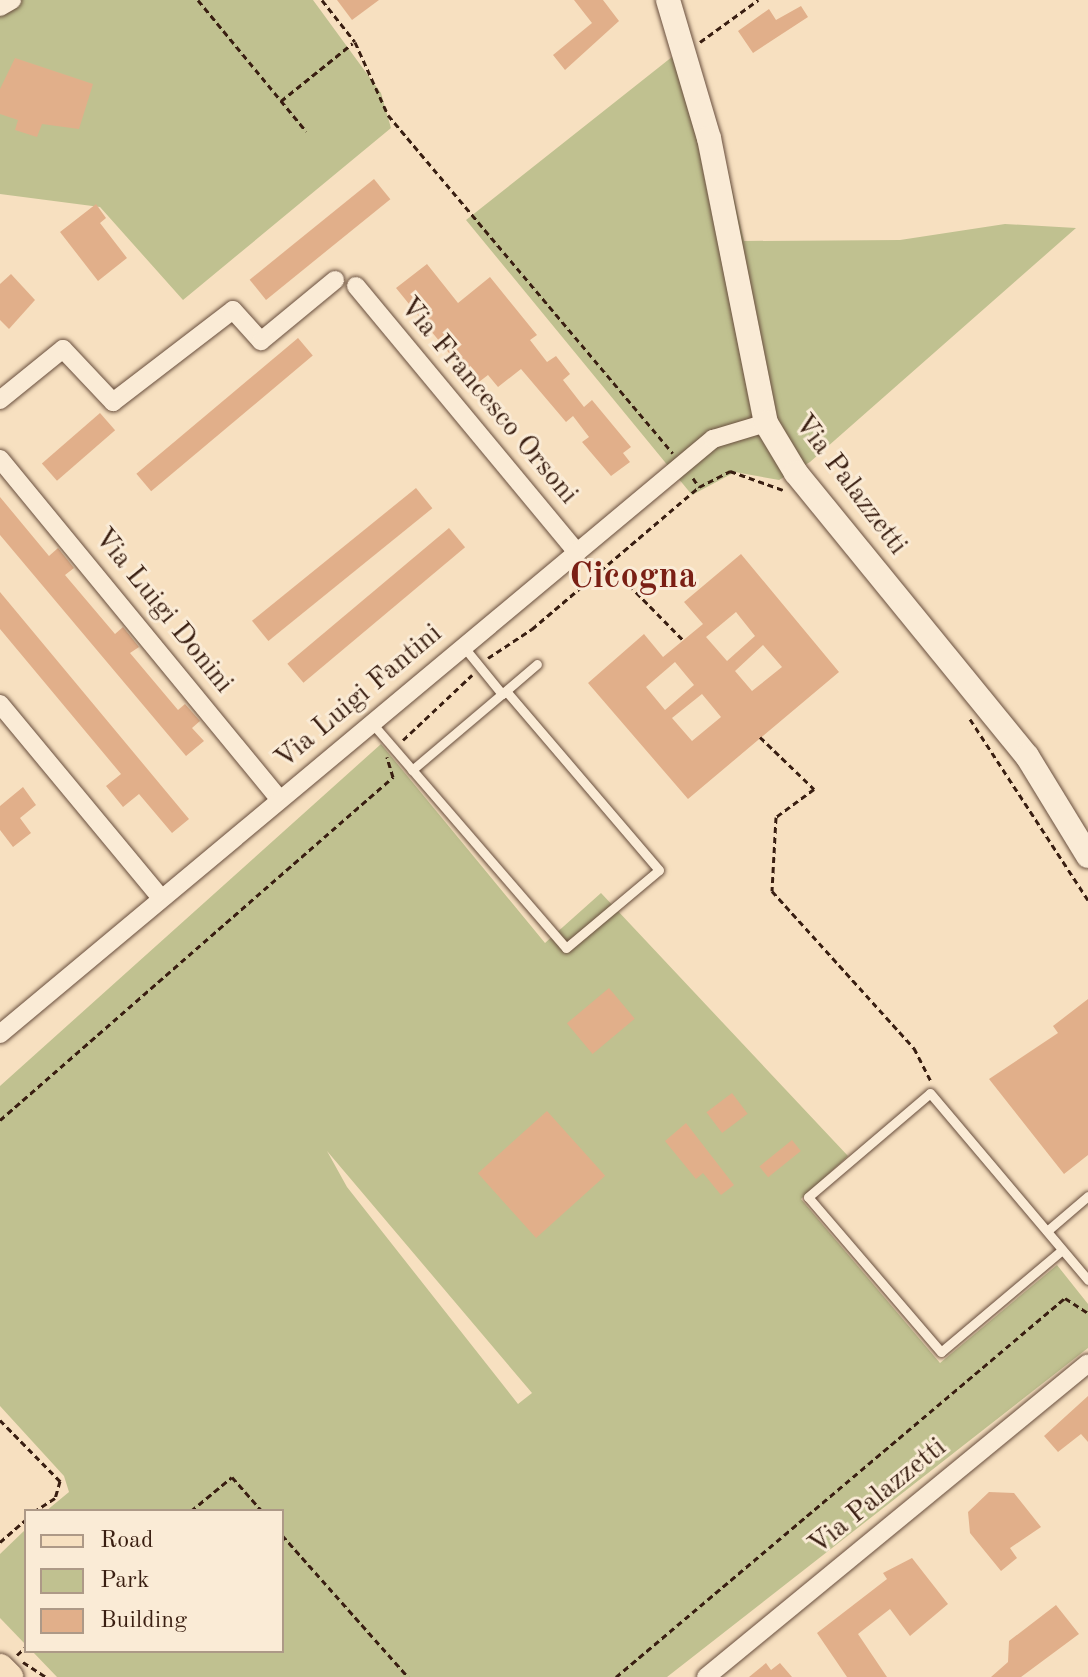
<!DOCTYPE html>
<style>
body{margin:0}
#map{position:relative;width:1088px;height:1677px;overflow:hidden;background:#f7e0c0;font-family:"Old Standard TT",serif}
div>[style]{position:absolute}
.green>*{inset:0;background:#c0c190}
.building>*{inset:0;background:#e1af8a;transform-origin:0 0}
.path>*{height:3px;margin-top:-1.5px;transform-origin:0;background:repeating-linear-gradient(90deg,#391e11 0 6px,transparent 0 10px)}
.roads{filter:drop-shadow(0 0 2px #684e3d) drop-shadow(0 0 2px #684e3d)}
.lane>*{height:9px;margin:-4.5px;padding:0 4.5px;transform-origin:4.5px;border-radius:4.5px;background:#faebd6}
.street>*{height:18px;margin:-9px;padding:0 9px;transform-origin:9px;border-radius:9px;background:#faebd6}
.secondary>*{height:24px;margin:-12px;padding:0 12px;transform-origin:12px;border-radius:12px;background:#faebd6}
.primary>*{height:28px;margin:-14px;padding:0 14px;transform-origin:14px;border-radius:14px;background:#f7e0c0}
span{translate:-50% -50%;white-space:nowrap;text-align:center;line-height:1.15;-webkit-text-stroke:6px #faebd6;paint-order:stroke}
.street-label{font-size:28px;color:#391e11}
.district-label{font-size:36px;color:#7a1f14;font-weight:700}
.legend{position:absolute;left:24px;top:1509px;width:260px;height:144px;box-sizing:border-box;background:#faebd6;border:2px solid #ad9987;margin:0;padding:10px 14px;list-style:none;font-size:24px;color:#391e11}
.legend li{display:flex;align-items:center;gap:16px;height:40px}
.legend b{width:40px;border:2px solid #ad9987}
</style>
<div id="map">
<div class="green">
<i style="clip-path:polygon(11px 0,313px 0,381px 93px,391px 128px,183px 300px,100px 207px,0 194px,0 6px)"></i>
<i style="clip-path:polygon(682px 49px,720px 136px,744px 241px,900px 240px,1005px 224px,1076px 228px,810px 462px,779px 480px,735px 472px,692px 495px,466px 220px)"></i>
<i style="clip-path:polygon(evenodd,381px 744px,545px 943px,601px 893px,848px 1156px,801px 1199px,940px 1363px,1057px 1265px,1088px 1304px,1088px 1348px,667px 1677px,57px 1677px,32px 1651px,282px 1651px,282px 1511px,46px 1511px,69px 1492px,64px 1476px,0 1406px,0 1086px,381px 744px,327px 1151px,532px 1393px,518px 1404px,347px 1187px,327px 1151px)"></i>
<i style="clip-path:polygon(26px 1529px,26px 1645px,0 1618px,0 1554px)"></i>
</div>
<div class="building">
<i style="clip-path:polygon(337px 0,379px 0,352px 20px)"></i>
<i style="clip-path:polygon(574px 0,603px 0,619px 21px,565px 70px,553px 55px,592px 23px)"></i>
<i style="clip-path:polygon(801px 6px,808px 17px,753px 53px,738px 31px,769px 9px,776px 20px)"></i>
<i style="clip-path:polygon(15px 58px,93px 84px,79px 129px,42px 124px,37px 137px,15px 130px,18px 120px,0 114px,0 89px)"></i>
<i style="left:374px;top:179px;width:26px;height:160px;rotate:51deg"></i>
<i style="clip-path:polygon(96px 204px,106px 218px,100px 223px,127px 258px,98px 281px,60px 232px)"></i>
<i style="clip-path:polygon(427px 264px,458px 303px,490px 277px,537px 335px,530px 340px,547px 362px,556px 356px,570px 374px,563px 380px,584px 407px,592px 400px,631px 447px,623px 453px,630px 462px,611px 476px,582px 442px,589px 437px,573px 416px,566px 422px,521px 369px,498px 387px,488px 375px,475px 385px,396px 288px)"></i>
<i style="clip-path:polygon(11px 274px,35px 300px,9px 329px,0 320px,0 284px)"></i>
<i style="left:298px;top:338px;width:23px;height:211px;rotate:50deg"></i>
<i style="left:100px;top:413px;width:23px;height:77px;rotate:49deg"></i>
<i style="left:416px;top:488px;width:26px;height:211px;rotate:51deg"></i>
<i style="clip-path:polygon(0 497px,49px 556px,58px 548px,74px 568px,65px 575px,115px 634px,123px 627px,139px 647px,130px 653px,178px 710px,185px 704px,200px 721px,192px 728px,204px 741px,186px 756px,0 535px)"></i>
<i style="left:449px;top:528px;width:25px;height:211px;rotate:50deg"></i>
<i style="clip-path:polygon(evenodd,741px 554px,839px 672px,688px 799px,588px 683px,644px 634px,663px 657px,703px 624px,684px 602px,741px 554px,736px 612px,755px 636px,727px 661px,706px 637px,736px 612px,741px 554px,763px 645px,782px 667px,752px 691px,735px 671px,763px 645px,741px 554px,675px 662px,694px 685px,665px 710px,646px 687px,675px 662px,741px 554px,702px 694px,721px 717px,692px 741px,672px 718px,702px 694px)"></i>
<i style="clip-path:polygon(0 592px,189px 819px,172px 833px,139px 794px,123px 807px,106px 786px,121px 774px,0 629px)"></i>
<i style="clip-path:polygon(23px 787px,36px 805px,20px 818px,31px 833px,13px 847px,0 830px,0 806px)"></i>
<i style="left:609px;top:988px;width:40px;height:55px;rotate:50deg"></i>
<i style="clip-path:polygon(1088px 999px,1088px 1155px,1064px 1174px,989px 1079px,1058px 1033px,1053px 1026px)"></i>
<i style="left:732px;top:1093px;width:26px;height:32px;rotate:53deg"></i>
<i style="left:547px;top:1111px;width:87px;height:93px;rotate:48deg"></i>
<i style="clip-path:polygon(686px 1123px,734px 1185px,721px 1195px,703px 1173px,696px 1179px,665px 1141px)"></i>
<i style="left:792px;top:1140px;width:14px;height:42px;rotate:51deg"></i>
<i style="clip-path:polygon(1088px 1396px,1088px 1442px,1081px 1434px,1058px 1452px,1044px 1436px)"></i>
<i style="clip-path:polygon(989px 1492px,1014px 1493px,1041px 1527px,1010px 1548px,1017px 1558px,1001px 1571px,970px 1533px,968px 1512px)"></i>
<i style="clip-path:polygon(912px 1558px,948px 1604px,910px 1636px,890px 1609px,858px 1634px,887px 1677px,847px 1677px,817px 1633px,887px 1579px,883px 1573px)"></i>
<i style="clip-path:polygon(1056px 1605px,1079px 1634px,1021px 1677px,991px 1677px,1008px 1662px,1009px 1641px)"></i>
<i style="clip-path:polygon(766px 1663px,771px 1670px,780px 1663px,792px 1677px,749px 1677px)"></i>
</div>
<div class="path">
<i style="left:198px;top:0;width:170px;rotate:50.5deg"></i>
<i style="left:322px;top:0;width:53px;rotate:51.8deg"></i>
<i style="left:355px;top:42px;width:80px;rotate:65.7deg"></i>
<i style="left:388px;top:115px;width:442px;rotate:49.9deg"></i>
<i style="left:700px;top:42px;width:72px;rotate:-35.9deg"></i>
<i style="left:281px;top:101px;width:92px;rotate:-38.9deg"></i>
<i style="left:693px;top:478px;width:11px;rotate:56deg"></i>
<i style="left:699px;top:487px;width:35px;rotate:-27deg"></i>
<i style="left:730px;top:471px;width:56px;rotate:19.7deg"></i>
<i style="left:629px;top:585px;width:77px;rotate:45.5deg"></i>
<i style="left:488px;top:658px;width:53px;rotate:-33.4deg"></i>
<i style="left:532px;top:629px;width:219px;rotate:-40.4deg"></i>
<i style="left:970px;top:719px;width:216px;rotate:56.9deg"></i>
<i style="left:760px;top:737px;width:75px;rotate:43.9deg"></i>
<i style="left:814px;top:789px;width:47px;rotate:143.6deg"></i>
<i style="left:776px;top:817px;width:74px;rotate:93.1deg"></i>
<i style="left:772px;top:891px;width:212px;rotate:47.9deg"></i>
<i style="left:914px;top:1048px;width:36px;rotate:63deg"></i>
<i style="left:403px;top:740px;width:95px;rotate:-43.3deg"></i>
<i style="left:0;top:1120px;width:522px;rotate:-41.11deg"></i>
<i style="left:393px;top:777px;width:21px;rotate:-107deg"></i>
<i style="left:0;top:1420px;width:86px;rotate:45.5deg"></i>
<i style="left:60px;top:1481px;width:18px;rotate:106deg"></i>
<i style="left:55px;top:1498px;width:24px;rotate:147deg"></i>
<i style="left:191px;top:1511px;width:53px;rotate:-39.7deg"></i>
<i style="left:232px;top:1477px;width:45px;rotate:48.6deg"></i>
<i style="left:282px;top:1535px;width:190px;rotate:48.4deg"></i>
<i style="left:0;top:1542px;width:35px;rotate:-41deg"></i>
<i style="left:17px;top:1655px;width:12px;rotate:-42deg"></i>
<i style="left:23px;top:1662px;width:27px;rotate:33deg"></i>
<i style="left:616px;top:1677px;width:588px;rotate:-40.17deg"></i>
<i style="left:1065px;top:1298px;width:27px;rotate:33deg"></i>
</div>
<div class="roads">
<div class="lane">
<i style="left:463px;top:646px;width:62px;rotate:50.9deg"></i>
<i style="left:502px;top:694px;width:46px;rotate:-40.6deg"></i>
<i style="left:371px;top:722px;width:298px;rotate:49.2deg"></i>
<i style="left:566px;top:948px;width:121px;rotate:-40deg"></i>
<i style="left:659px;top:870px;width:235px;rotate:-130.5deg"></i>
<i style="left:412px;top:770px;width:118px;rotate:-40.2deg"></i>
<i style="left:1047px;top:1231px;width:54px;rotate:-40.5deg"></i>
<i style="left:1062px;top:1250px;width:158px;rotate:139.9deg"></i>
<i style="left:941px;top:1352px;width:204px;rotate:-130.6deg"></i>
<i style="left:808px;top:1197px;width:160px;rotate:-40.4deg"></i>
<i style="left:930px;top:1093px;width:245px;rotate:49.8deg"></i>
</div>
<div class="street">
<i style="left:0;top:7px;width:14px;rotate:-30deg"></i>
<i style="left:356px;top:286px;width:346px;rotate:50.3deg"></i>
<i style="left:0;top:400px;width:81px;rotate:-39deg"></i>
<i style="left:63px;top:349px;width:73px;rotate:46.7deg"></i>
<i style="left:113px;top:402px;width:151px;rotate:-37.5deg"></i>
<i style="left:233px;top:310px;width:42px;rotate:47.9deg"></i>
<i style="left:261px;top:341px;width:96px;rotate:-39.5deg"></i>
<i style="left:0;top:459px;width:441px;rotate:50.6deg"></i>
<i style="left:0;top:704px;width:252px;rotate:50.3deg"></i>
<i style="left:0;top:1034px;width:929px;rotate:-39.85deg"></i>
<i style="left:713px;top:439px;width:55px;rotate:-16.8deg"></i>
<i style="left:706px;top:1677px;width:494px;rotate:-39.4deg"></i>
</div>
<div class="secondary">
<i style="left:668px;top:0;width:144px;rotate:73.5deg"></i>
<i style="left:709px;top:138px;width:291px;rotate:78.7deg"></i>
<i style="left:766px;top:423px;width:58px;rotate:59deg"></i>
<i style="left:796px;top:473px;width:365px;rotate:50.8deg"></i>
<i style="left:1027px;top:756px;width:117px;rotate:58.6deg"></i>
</div>
<div class="primary">
<i style="left:0;top:1668px;width:13px;rotate:45deg"></i>
</div>
</div>
<div class="street-label">
<span style="left:488px;top:401px;rotate:50deg">Via Francesco Orsoni</span>
<span style="left:850px;top:485px;rotate:53deg">Via Palazzetti</span>
<span style="left:163px;top:611px;rotate:51deg">Via Luigi Donini</span>
<span style="left:359px;top:697px;rotate:-40deg">Via Luigi Fantini</span>
<span style="left:878px;top:1497px;rotate:-39deg">Via Palazzetti</span>
</div>
<div class="district-label">
<span style="left:633px;top:579px">Cicogna</span>
</div>
<ul class="legend">
<li><b style="height:10px;background:#f7e0c0"></b>Road</li>
<li><b style="height:22px;background:#c0c190"></b>Park</li>
<li><b style="height:22px;background:#e1af8a"></b>Building</li>
</ul>
</div>
